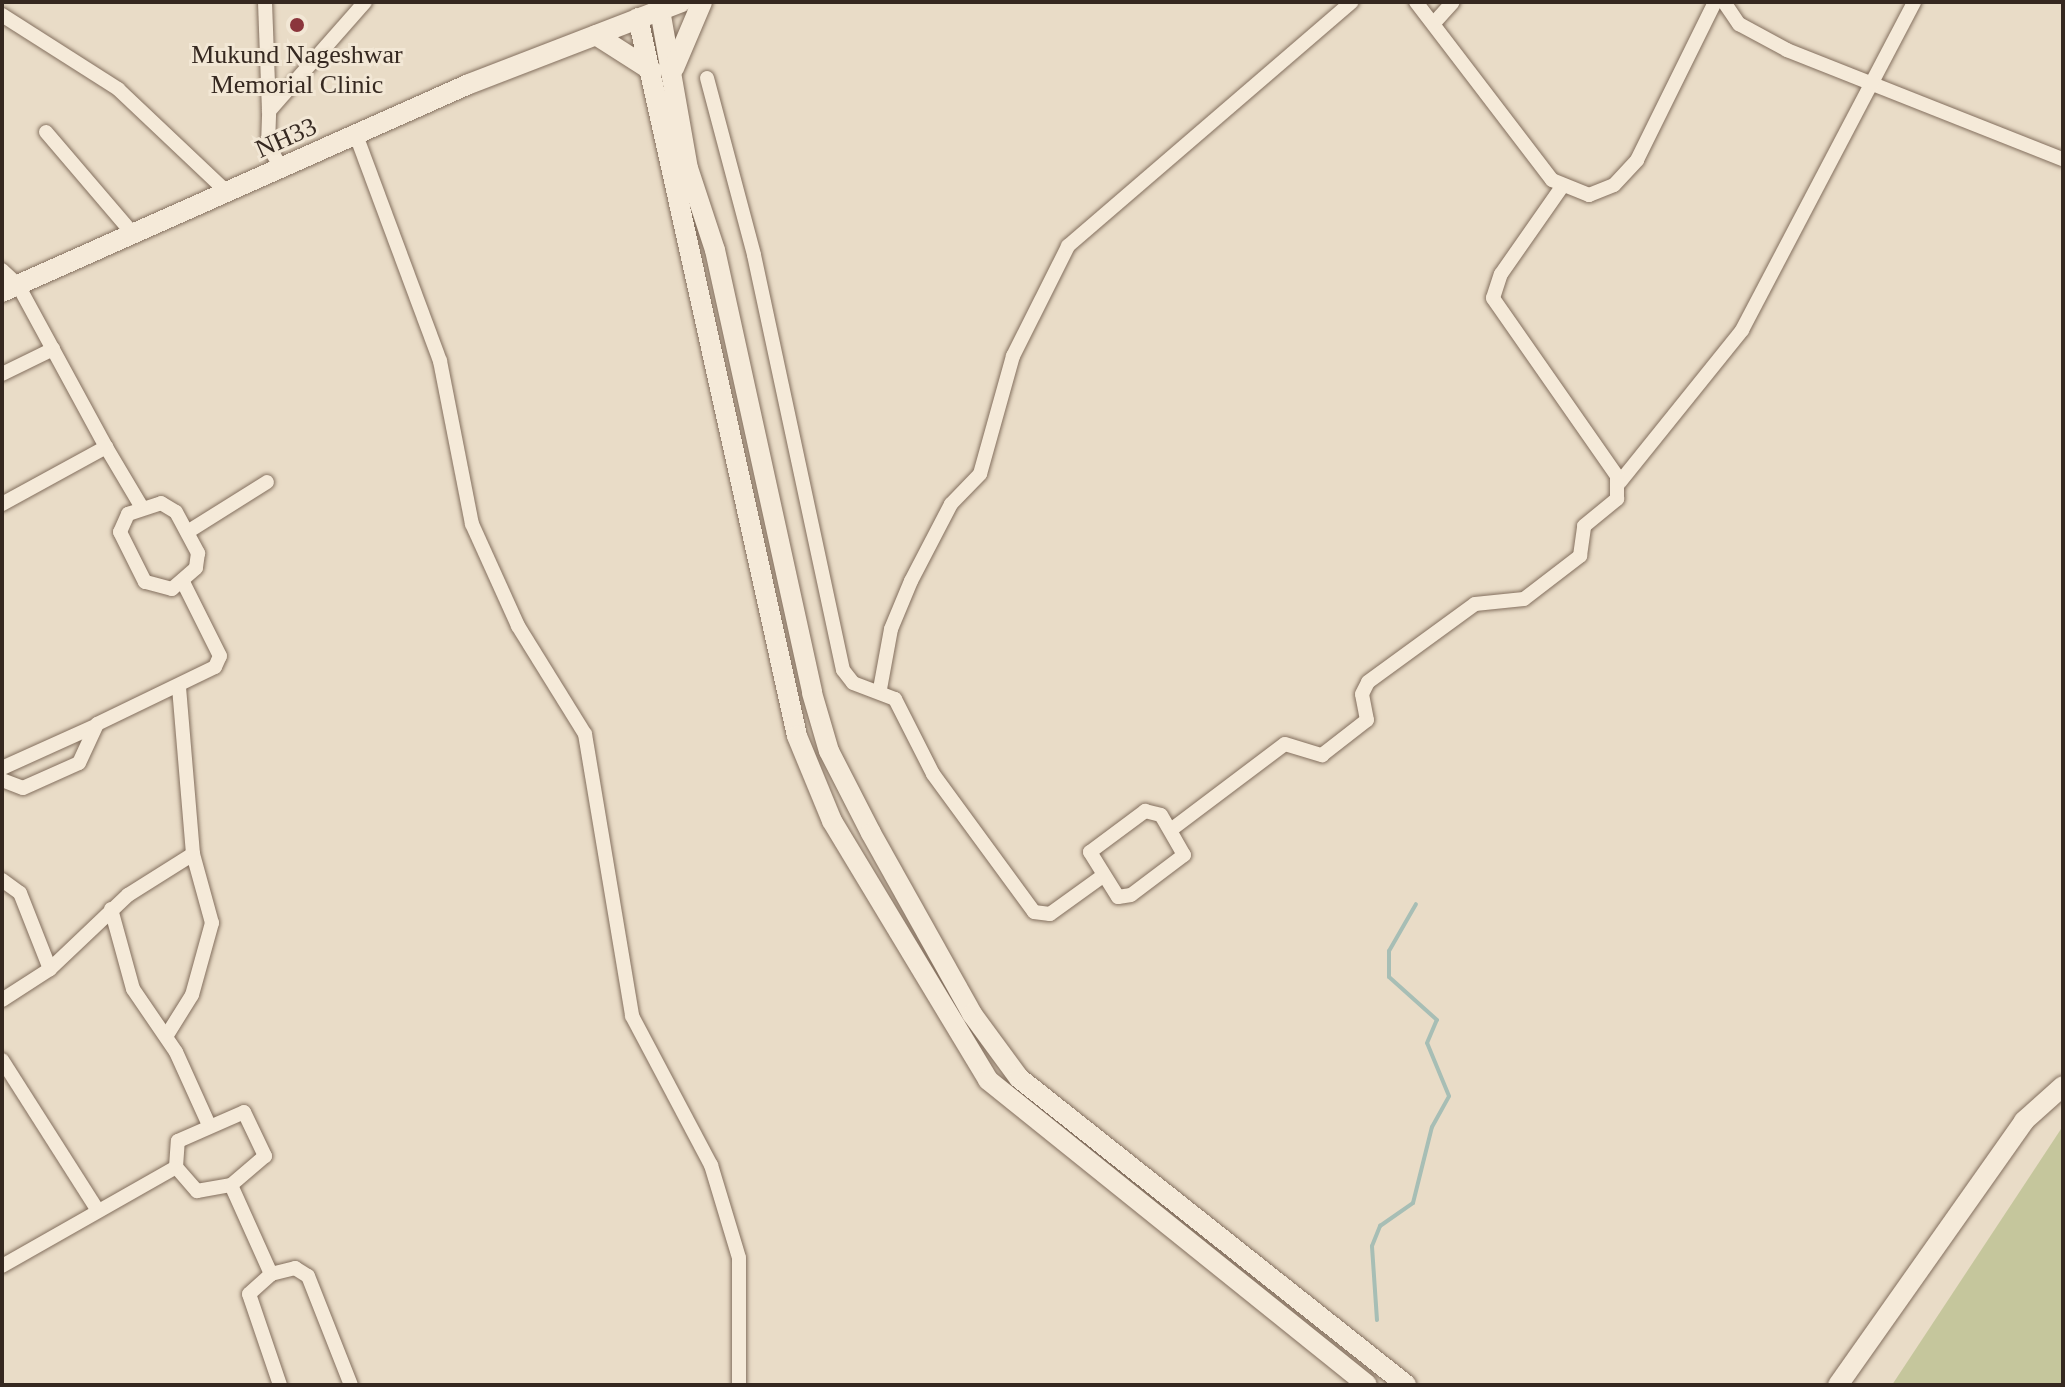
<!DOCTYPE html>
<style>
body{margin:0}
#map{position:relative;width:2065px;height:1387px;overflow:hidden;background:#e9dcc7;font-family:"Times New Roman",serif}
div>[style]{position:absolute}
.green>*{inset:0;background:#c5c69c}
.stream>*{height:4px;margin:-2px;padding:0 2px;transform-origin:2px;border-radius:2px;background:#a7beb5}
.roads{filter:drop-shadow(0 0 2px #836f5e) drop-shadow(0 0 2px #836f5e)}
.street>*{height:14px;margin:-7px;padding:0 7px;transform-origin:7px;border-radius:7px;background:#f5ead9}
.secondary>*{height:20px;margin:-10px;padding:0 10px;transform-origin:10px;border-radius:10px;background:#f5ead9}
.dots>*{width:22px;height:22px;translate:-50% -50%;box-sizing:border-box;border:4px solid #f2e7d5;border-radius:50%}
span{translate:-50% -50%;white-space:nowrap;text-align:center;line-height:1.15;-webkit-text-stroke:6px #f2e7d5;paint-order:stroke}
.poi-label{font-size:26px;color:#352820}
.street-label{font-size:26px;color:#352820}
.frame{position:absolute;inset:0;border:4px solid #352820;pointer-events:none}
</style>
<div id="map">
<div class="green">
<i style="clip-path:polygon(2063px 1126px,2063px 1385px,1892px 1385px)"></i>
</div>
<div class="stream">
<i style="left:1377px;top:1320px;width:74px;rotate:-93.9deg"></i>
<i style="left:1372px;top:1246px;width:22px;rotate:-68deg"></i>
<i style="left:1380px;top:1226px;width:40px;rotate:-34.9deg"></i>
<i style="left:1413px;top:1203px;width:78px;rotate:-76deg"></i>
<i style="left:1432px;top:1127px;width:35px;rotate:-61deg"></i>
<i style="left:1449px;top:1096px;width:57px;rotate:-112.5deg"></i>
<i style="left:1427px;top:1043px;width:25px;rotate:-67deg"></i>
<i style="left:1437px;top:1020px;width:64px;rotate:-138.1deg"></i>
<i style="left:1389px;top:977px;width:26px;rotate:-90deg"></i>
<i style="left:1389px;top:951px;width:54px;rotate:-60.1deg"></i>
</div>
<div class="roads">
<div class="street">
<i style="left:265px;top:2px;width:109px;rotate:87.9deg"></i>
<i style="left:1416px;top:2px;width:224px;rotate:52.6deg"></i>
<i style="left:1552px;top:180px;width:40px;rotate:22deg"></i>
<i style="left:1589px;top:195px;width:27px;rotate:-22deg"></i>
<i style="left:1614px;top:185px;width:34px;rotate:-47deg"></i>
<i style="left:1637px;top:160px;width:176px;rotate:-63.7deg"></i>
<i style="left:1724px;top:2px;width:27px;rotate:56deg"></i>
<i style="left:1739px;top:24px;width:55px;rotate:28.4deg"></i>
<i style="left:1787px;top:50px;width:297px;rotate:21.6deg"></i>
<i style="left:2px;top:15px;width:138px;rotate:32.5deg"></i>
<i style="left:118px;top:89px;width:151px;rotate:43.4deg"></i>
<i style="left:1434px;top:23px;width:28px;rotate:-48deg"></i>
<i style="left:707px;top:78px;width:183px;rotate:75.1deg"></i>
<i style="left:754px;top:255px;width:424px;rotate:77.9deg"></i>
<i style="left:843px;top:670px;width:16px;rotate:52deg"></i>
<i style="left:853px;top:683px;width:45px;rotate:20.9deg"></i>
<i style="left:895px;top:699px;width:84px;rotate:63.1deg"></i>
<i style="left:933px;top:774px;width:171px;rotate:53.8deg"></i>
<i style="left:1034px;top:912px;width:16px;rotate:7deg"></i>
<i style="left:1050px;top:914px;width:62px;rotate:-35.8deg"></i>
<i style="left:46px;top:132px;width:134px;rotate:49.5deg"></i>
<i style="left:356px;top:135px;width:241px;rotate:69.6deg"></i>
<i style="left:440px;top:361px;width:166px;rotate:78.9deg"></i>
<i style="left:472px;top:524px;width:112px;rotate:65.7deg"></i>
<i style="left:518px;top:626px;width:127px;rotate:58.2deg"></i>
<i style="left:585px;top:734px;width:286px;rotate:80.5deg"></i>
<i style="left:632px;top:1016px;width:169px;rotate:62.1deg"></i>
<i style="left:711px;top:1165px;width:97px;rotate:73.2deg"></i>
<i style="left:739px;top:1258px;width:127px;rotate:90deg"></i>
<i style="left:281px;top:168px;width:26px;rotate:-119deg"></i>
<i style="left:268px;top:145px;width:34px;rotate:-88deg"></i>
<i style="left:269px;top:111px;width:145px;rotate:-48.6deg"></i>
<i style="left:2px;top:270px;width:22px;rotate:43deg"></i>
<i style="left:18px;top:285px;width:184px;rotate:61.5deg"></i>
<i style="left:2px;top:374px;width:57px;rotate:-26.1deg"></i>
<i style="left:1620px;top:482px;width:195px;rotate:-51.2deg"></i>
<i style="left:1742px;top:330px;width:370px;rotate:-62.3deg"></i>
<i style="left:161px;top:503px;width:17px;rotate:31deg"></i>
<i style="left:176px;top:512px;width:47px;rotate:61.8deg"></i>
<i style="left:198px;top:553px;width:15px;rotate:98deg"></i>
<i style="left:196px;top:568px;width:32px;rotate:139deg"></i>
<i style="left:172px;top:589px;width:28px;rotate:-165deg"></i>
<i style="left:145px;top:582px;width:56px;rotate:-116.6deg"></i>
<i style="left:120px;top:532px;width:20px;rotate:-66deg"></i>
<i style="left:128px;top:514px;width:35px;rotate:-18deg"></i>
<i style="left:2px;top:504px;width:119px;rotate:-28.7deg"></i>
<i style="left:106px;top:447px;width:69px;rotate:59.3deg"></i>
<i style="left:189px;top:531px;width:92px;rotate:-32.1deg"></i>
<i style="left:880px;top:689px;width:61px;rotate:-79.6deg"></i>
<i style="left:891px;top:629px;width:52px;rotate:-67.4deg"></i>
<i style="left:911px;top:581px;width:87px;rotate:-62.5deg"></i>
<i style="left:951px;top:504px;width:42px;rotate:-46deg"></i>
<i style="left:980px;top:474px;width:123px;rotate:-74.4deg"></i>
<i style="left:1013px;top:356px;width:123px;rotate:-63.4deg"></i>
<i style="left:1068px;top:246px;width:374px;rotate:-40.7deg"></i>
<i style="left:2px;top:768px;width:100px;rotate:-24.3deg"></i>
<i style="left:2px;top:780px;width:22px;rotate:21deg"></i>
<i style="left:23px;top:788px;width:61px;rotate:-24.1deg"></i>
<i style="left:79px;top:763px;width:43px;rotate:-65.2deg"></i>
<i style="left:97px;top:724px;width:131px;rotate:-25.8deg"></i>
<i style="left:215px;top:667px;width:12px;rotate:-66deg"></i>
<i style="left:220px;top:656px;width:80px;rotate:-116.6deg"></i>
<i style="left:1145px;top:811px;width:16px;rotate:14deg"></i>
<i style="left:1161px;top:815px;width:46px;rotate:60.1deg"></i>
<i style="left:1184px;top:855px;width:66px;rotate:143deg"></i>
<i style="left:1131px;top:895px;width:13px;rotate:171deg"></i>
<i style="left:1118px;top:897px;width:53px;rotate:-121.9deg"></i>
<i style="left:1090px;top:852px;width:69px;rotate:-36.7deg"></i>
<i style="left:1172px;top:829px;width:141px;rotate:-37deg"></i>
<i style="left:1285px;top:744px;width:39px;rotate:17deg"></i>
<i style="left:1322px;top:755px;width:57px;rotate:-37.9deg"></i>
<i style="left:1367px;top:720px;width:26px;rotate:-101deg"></i>
<i style="left:1362px;top:694px;width:13px;rotate:-63deg"></i>
<i style="left:1368px;top:682px;width:132px;rotate:-36.1deg"></i>
<i style="left:1475px;top:604px;width:49px;rotate:-5.8deg"></i>
<i style="left:1524px;top:599px;width:71px;rotate:-37.5deg"></i>
<i style="left:1580px;top:556px;width:30px;rotate:-82deg"></i>
<i style="left:1584px;top:526px;width:43px;rotate:-39.3deg"></i>
<i style="left:1617px;top:499px;width:23px;rotate:-90deg"></i>
<i style="left:1617px;top:476px;width:217px;rotate:-124.9deg"></i>
<i style="left:1493px;top:298px;width:25px;rotate:-72deg"></i>
<i style="left:1501px;top:274px;width:105px;rotate:-55.1deg"></i>
<i style="left:2px;top:880px;width:22px;rotate:36deg"></i>
<i style="left:20px;top:893px;width:82px;rotate:68.5deg"></i>
<i style="left:111px;top:909px;width:83px;rotate:74.6deg"></i>
<i style="left:133px;top:989px;width:76px;rotate:55.7deg"></i>
<i style="left:176px;top:1052px;width:80px;rotate:65.7deg"></i>
<i style="left:2px;top:1000px;width:57px;rotate:-32.9deg"></i>
<i style="left:50px;top:969px;width:108px;rotate:-43.5deg"></i>
<i style="left:128px;top:895px;width:77px;rotate:-32.2deg"></i>
<i style="left:167px;top:1035px;width:47px;rotate:-58deg"></i>
<i style="left:192px;top:995px;width:75px;rotate:-74.5deg"></i>
<i style="left:212px;top:923px;width:72px;rotate:-105.4deg"></i>
<i style="left:193px;top:854px;width:169px;rotate:-94.8deg"></i>
<i style="left:2px;top:1060px;width:177px;rotate:57.5deg"></i>
<i style="left:176px;top:1167px;width:26px;rotate:-86deg"></i>
<i style="left:178px;top:1141px;width:72px;rotate:-23.7deg"></i>
<i style="left:244px;top:1112px;width:49px;rotate:64.5deg"></i>
<i style="left:265px;top:1156px;width:45px;rotate:139.5deg"></i>
<i style="left:2px;top:1266px;width:200px;rotate:-29.6deg"></i>
<i style="left:176px;top:1167px;width:32px;rotate:49deg"></i>
<i style="left:197px;top:1191px;width:35px;rotate:-10deg"></i>
<i style="left:231px;top:1185px;width:98px;rotate:65.8deg"></i>
<i style="left:280px;top:1385px;width:96px;rotate:-108.8deg"></i>
<i style="left:249px;top:1294px;width:30px;rotate:-42deg"></i>
<i style="left:271px;top:1274px;width:25px;rotate:-14deg"></i>
<i style="left:295px;top:1268px;width:15px;rotate:32deg"></i>
<i style="left:308px;top:1276px;width:117px;rotate:68.5deg"></i>
</div>
<div class="secondary">
<i style="left:660px;top:10px;width:160px;rotate:80deg"></i>
<i style="left:688px;top:168px;width:86px;rotate:71.8deg"></i>
<i style="left:715px;top:250px;width:453px;rotate:77.6deg"></i>
<i style="left:812px;top:693px;width:60px;rotate:73.7deg"></i>
<i style="left:829px;top:751px;width:92px;rotate:62.9deg"></i>
<i style="left:871px;top:833px;width:207px;rotate:60.8deg"></i>
<i style="left:972px;top:1014px;width:79px;rotate:53.7deg"></i>
<i style="left:1019px;top:1078px;width:494px;rotate:38.4deg"></i>
<i style="left:638px;top:18px;width:735px;rotate:77.51deg"></i>
<i style="left:797px;top:736px;width:92px;rotate:67.6deg"></i>
<i style="left:832px;top:821px;width:302px;rotate:58.9deg"></i>
<i style="left:988px;top:1080px;width:486px;rotate:38.8deg"></i>
<i style="left:596px;top:35px;width:67px;rotate:32.7deg"></i>
<i style="left:674px;top:68px;width:72px;rotate:-67deg"></i>
<i style="left:2px;top:292px;width:511px;rotate:-24.01deg"></i>
<i style="left:469px;top:84px;width:228px;rotate:-21.1deg"></i>
<i style="left:1838px;top:1385px;width:323px;rotate:-54.8deg"></i>
<i style="left:2024px;top:1121px;width:52px;rotate:-41.9deg"></i>
</div>
</div>
<div class="dots">
<i style="left:297px;top:25px;background:#8b353c"></i>
</div>
<div class="poi-label">
<span style="left:297px;top:70px">Mukund Nageshwar<br>Memorial Clinic</span>
</div>
<div class="street-label">
<span style="left:286px;top:138px;rotate:-24deg">NH33</span>
</div>
<div class="frame"></div>
</div>
